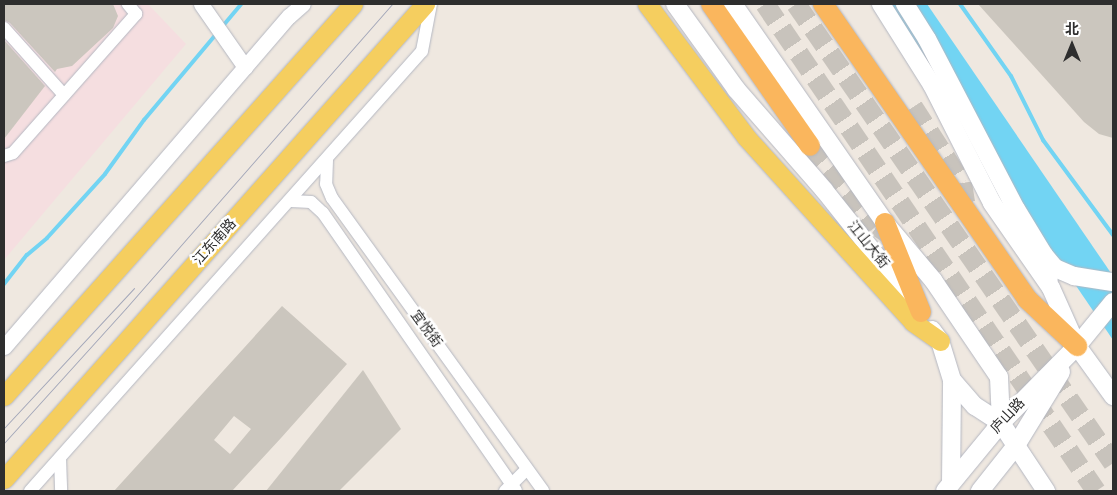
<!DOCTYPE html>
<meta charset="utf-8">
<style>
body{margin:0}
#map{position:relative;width:1117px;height:495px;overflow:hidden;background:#efe8e0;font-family:"Source Sans 3","Noto Sans SC",sans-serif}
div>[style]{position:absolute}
.medical>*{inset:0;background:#f5dee0}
.water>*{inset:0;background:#72d4f3}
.stream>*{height:4px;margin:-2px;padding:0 2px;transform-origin:2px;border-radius:2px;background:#72d4f3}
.building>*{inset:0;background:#cbc6be}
.trunk-tunnel>*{height:20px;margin-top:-10px;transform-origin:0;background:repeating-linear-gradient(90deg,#c8c3bc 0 20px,transparent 0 30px)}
.roads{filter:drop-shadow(0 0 1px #b4b7c1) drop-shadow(0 0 1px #b4b7c1)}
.minor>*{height:12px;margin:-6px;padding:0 6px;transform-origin:6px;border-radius:6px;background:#fff}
.tertiary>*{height:15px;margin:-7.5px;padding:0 7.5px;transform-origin:7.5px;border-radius:7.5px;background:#fff}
.secondary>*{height:18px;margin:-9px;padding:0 9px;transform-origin:9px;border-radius:9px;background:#fff}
.primary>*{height:19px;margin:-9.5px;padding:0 9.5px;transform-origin:9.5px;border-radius:9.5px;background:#f5ce5f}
.trunk>*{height:20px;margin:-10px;padding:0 10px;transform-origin:10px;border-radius:10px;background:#fab65d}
.tram>*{height:1px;margin:-0.5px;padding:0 0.5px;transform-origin:0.5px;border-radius:0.5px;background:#a2a6b8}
span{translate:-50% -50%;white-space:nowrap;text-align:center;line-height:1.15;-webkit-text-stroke:5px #fff;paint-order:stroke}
.street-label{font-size:14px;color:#2e2e2e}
.frame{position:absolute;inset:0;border:5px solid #2e2e2e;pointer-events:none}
.north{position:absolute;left:1047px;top:20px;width:50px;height:50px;-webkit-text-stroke:4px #fff;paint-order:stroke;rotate:0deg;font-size:14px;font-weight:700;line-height:20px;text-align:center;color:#2e2e2e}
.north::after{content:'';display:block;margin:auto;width:18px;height:22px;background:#2e2e2e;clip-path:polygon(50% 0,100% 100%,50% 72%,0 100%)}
</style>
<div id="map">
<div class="medical">
<i style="clip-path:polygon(4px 4px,148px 4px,186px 44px,4px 260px)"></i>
</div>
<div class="water">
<i style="clip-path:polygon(884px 4px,927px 4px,1113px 276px,1113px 340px)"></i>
</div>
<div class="stream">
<i style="left:960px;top:4px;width:88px;rotate:54.7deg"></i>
<i style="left:1011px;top:76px;width:72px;rotate:63.4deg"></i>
<i style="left:1043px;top:140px;width:118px;rotate:53.6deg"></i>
<i style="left:222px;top:27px;width:30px;rotate:-50deg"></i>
<i style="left:4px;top:284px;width:37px;rotate:-52deg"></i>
<i style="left:27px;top:255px;width:26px;rotate:-40deg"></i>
<i style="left:47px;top:238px;width:86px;rotate:-47.8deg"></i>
<i style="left:105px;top:174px;width:67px;rotate:-54.2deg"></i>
<i style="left:144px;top:120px;width:114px;rotate:-50deg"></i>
</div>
<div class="building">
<i style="clip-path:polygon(4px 4px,113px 4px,118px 16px,113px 28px,72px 66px,57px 69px,55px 72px,10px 23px,4px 20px)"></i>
<i style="clip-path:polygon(978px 4px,1113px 4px,1113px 138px,1099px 134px,1084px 122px)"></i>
<i style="clip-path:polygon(4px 40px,45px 86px,4px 139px)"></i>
<i style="clip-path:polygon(evenodd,282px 306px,347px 364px,281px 438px,232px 491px,114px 491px,282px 306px,234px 416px,251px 429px,230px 454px,214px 440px,234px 416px)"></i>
<i style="clip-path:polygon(363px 370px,401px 429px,339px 491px,266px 491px)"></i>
</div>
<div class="trunk-tunnel">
<i style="left:765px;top:4px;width:589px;rotate:55.8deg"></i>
<i style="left:796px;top:4px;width:558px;rotate:55.37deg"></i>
<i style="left:913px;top:107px;width:90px;rotate:57.2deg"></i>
<i style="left:962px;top:183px;width:32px;rotate:81deg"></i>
<i style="left:810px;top:146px;width:104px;rotate:50.1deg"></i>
<i style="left:877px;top:226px;width:21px;rotate:35deg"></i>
</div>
<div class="roads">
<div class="minor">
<i style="left:4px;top:28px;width:90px;rotate:48.2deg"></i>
<i style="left:4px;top:156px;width:9px;rotate:-18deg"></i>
<i style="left:13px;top:153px;width:186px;rotate:-48.5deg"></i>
<i style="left:136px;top:14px;width:13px;rotate:-129deg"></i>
<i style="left:327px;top:160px;width:24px;rotate:92deg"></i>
<i style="left:326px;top:184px;width:15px;rotate:67deg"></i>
<i style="left:332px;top:198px;width:361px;rotate:54.2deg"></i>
<i style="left:291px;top:201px;width:20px;rotate:3deg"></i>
<i style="left:311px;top:202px;width:16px;rotate:43deg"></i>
<i style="left:323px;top:213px;width:338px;rotate:55.2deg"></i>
<i style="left:60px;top:458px;width:33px;rotate:88deg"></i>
<i style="left:30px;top:491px;width:589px;rotate:-48.3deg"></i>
<i style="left:422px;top:51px;width:48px;rotate:-79.2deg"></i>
<i style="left:505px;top:491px;width:31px;rotate:-45deg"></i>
</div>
<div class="tertiary">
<i style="left:201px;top:4px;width:77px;rotate:55.1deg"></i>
<i style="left:4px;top:347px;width:437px;rotate:-49.3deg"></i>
<i style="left:289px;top:16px;width:18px;rotate:-41deg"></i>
</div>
<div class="secondary">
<i style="left:675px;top:4px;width:105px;rotate:54.3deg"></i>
<i style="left:736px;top:89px;width:134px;rotate:48.9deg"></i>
<i style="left:824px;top:190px;width:143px;rotate:51.5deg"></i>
<i style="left:733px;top:4px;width:267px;rotate:55.2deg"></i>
<i style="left:885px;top:223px;width:75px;rotate:49.9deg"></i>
<i style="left:933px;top:280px;width:117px;rotate:55.8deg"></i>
<i style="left:999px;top:377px;width:46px;rotate:87.5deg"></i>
<i style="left:881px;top:4px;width:96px;rotate:57.8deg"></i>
<i style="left:932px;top:85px;width:132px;rotate:63deg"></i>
<i style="left:992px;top:203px;width:103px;rotate:55.2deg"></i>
<i style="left:1051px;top:288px;width:64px;rotate:65.9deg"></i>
<i style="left:1077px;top:346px;width:62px;rotate:54.2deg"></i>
<i style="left:905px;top:4px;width:41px;rotate:57.8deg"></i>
<i style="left:927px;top:39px;width:192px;rotate:62.4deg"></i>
<i style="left:1016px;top:209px;width:54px;rotate:58.7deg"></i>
<i style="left:1044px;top:255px;width:25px;rotate:79deg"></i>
<i style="left:1044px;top:255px;width:17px;rotate:50deg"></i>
<i style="left:1055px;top:268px;width:21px;rotate:23deg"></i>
<i style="left:1074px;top:276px;width:39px;rotate:9deg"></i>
<i style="left:932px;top:330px;width:14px;rotate:54deg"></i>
<i style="left:940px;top:341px;width:41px;rotate:72.9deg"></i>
<i style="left:952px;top:380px;width:35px;rotate:49deg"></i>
<i style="left:975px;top:406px;width:31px;rotate:33deg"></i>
<i style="left:1001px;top:423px;width:82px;rotate:56.5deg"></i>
<i style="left:951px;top:483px;width:103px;rotate:-89.4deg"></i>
<i style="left:945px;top:491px;width:88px;rotate:-50.5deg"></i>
<i style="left:1001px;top:423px;width:108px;rotate:-45.4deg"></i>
<i style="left:1077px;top:346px;width:57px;rotate:-50.7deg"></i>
<i style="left:980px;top:491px;width:56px;rotate:-51.5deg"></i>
<i style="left:1015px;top:447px;width:88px;rotate:-58.5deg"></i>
</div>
<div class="primary">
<i style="left:647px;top:4px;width:166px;rotate:53.3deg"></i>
<i style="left:746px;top:137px;width:249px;rotate:47.9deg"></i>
<i style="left:913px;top:322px;width:33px;rotate:35deg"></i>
<i style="left:4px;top:396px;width:525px;rotate:-48.32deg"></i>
<i style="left:4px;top:479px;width:635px;rotate:-48.45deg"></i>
</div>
<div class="trunk">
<i style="left:711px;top:4px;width:173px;rotate:55.1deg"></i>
<i style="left:823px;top:4px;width:359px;rotate:55.3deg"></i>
<i style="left:1027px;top:299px;width:69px;rotate:43.2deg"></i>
<i style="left:885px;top:223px;width:96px;rotate:68deg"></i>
</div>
</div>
<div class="tram">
<i style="left:4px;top:428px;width:191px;rotate:-47.1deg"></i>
<i style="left:4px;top:443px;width:182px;rotate:-47.9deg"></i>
<i style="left:126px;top:308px;width:404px;rotate:-48.8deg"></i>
</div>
<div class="street-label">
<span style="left:215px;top:242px;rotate:-48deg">江东南路</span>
<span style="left:868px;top:245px;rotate:51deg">江山大街</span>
<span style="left:426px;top:329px;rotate:54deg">宜悦街</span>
<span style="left:1008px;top:416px;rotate:-47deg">庐山路</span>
</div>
<div class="frame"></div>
<div class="north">北</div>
</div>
